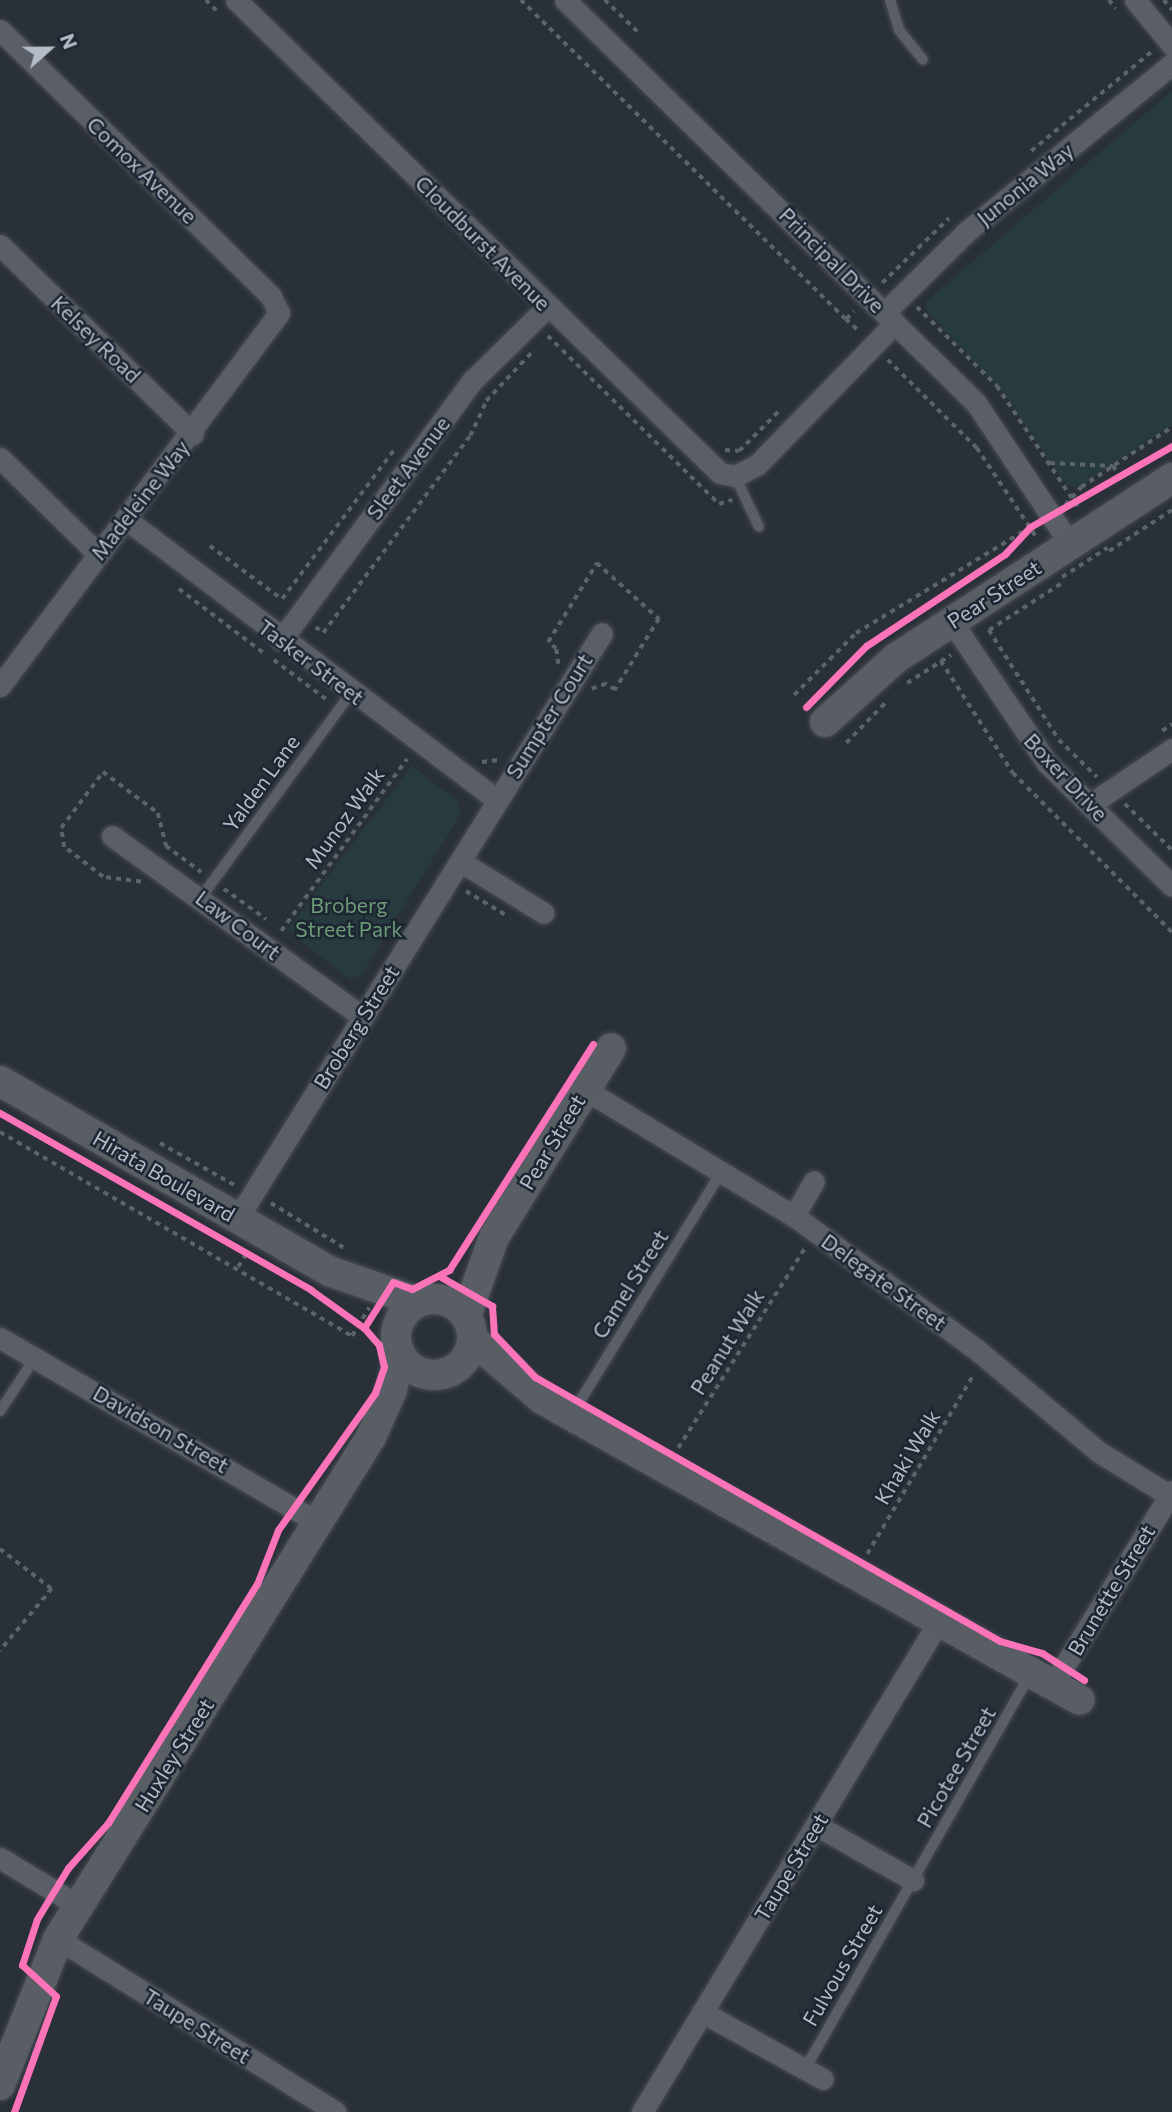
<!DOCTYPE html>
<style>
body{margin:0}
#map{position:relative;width:1172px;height:2112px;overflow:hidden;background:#2a3038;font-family:Commissioner,sans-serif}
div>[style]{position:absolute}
.green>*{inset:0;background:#273a3e}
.path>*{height:3.5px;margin-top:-1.75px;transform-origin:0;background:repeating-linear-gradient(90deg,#5d636a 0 5px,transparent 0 10px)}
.roads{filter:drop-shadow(0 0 2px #484c53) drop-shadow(0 0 2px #484c53)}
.lane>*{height:10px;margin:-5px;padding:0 5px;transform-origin:5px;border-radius:5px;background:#5a5e66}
.street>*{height:21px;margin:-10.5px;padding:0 10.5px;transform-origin:10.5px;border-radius:10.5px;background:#5a5e66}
.secondary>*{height:30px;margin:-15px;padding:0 15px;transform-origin:15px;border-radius:15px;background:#595d64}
.secondary>.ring{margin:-15px;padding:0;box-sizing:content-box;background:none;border:30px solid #595d64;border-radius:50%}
.cycleway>*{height:7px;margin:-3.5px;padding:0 3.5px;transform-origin:3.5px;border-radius:3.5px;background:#fb73b8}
span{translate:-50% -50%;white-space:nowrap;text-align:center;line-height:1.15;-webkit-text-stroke:5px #1d2633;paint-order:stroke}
.street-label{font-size:21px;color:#b4bcc9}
.park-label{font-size:21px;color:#6b9a76}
.north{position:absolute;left:14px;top:14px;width:70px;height:70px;-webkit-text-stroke:5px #1d2633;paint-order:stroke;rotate:69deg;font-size:19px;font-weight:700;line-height:28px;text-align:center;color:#b4bcc9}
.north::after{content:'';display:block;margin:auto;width:24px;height:32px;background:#b4bcc9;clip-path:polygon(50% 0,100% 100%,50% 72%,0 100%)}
</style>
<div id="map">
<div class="green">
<i style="clip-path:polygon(1172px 91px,1172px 425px,1078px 487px,1066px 485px,1003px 392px,927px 312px,926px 302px)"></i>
<i style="clip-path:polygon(412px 766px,458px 801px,460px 815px,361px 976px,349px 979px,287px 930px)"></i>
</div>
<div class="path">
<i style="left:206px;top:0;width:18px;rotate:45deg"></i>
<i style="left:521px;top:0;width:455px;rotate:44.5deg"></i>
<i style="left:846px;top:319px;width:11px;rotate:-45deg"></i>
<i style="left:605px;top:0;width:45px;rotate:44.1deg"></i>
<i style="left:1109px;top:0;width:11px;rotate:52deg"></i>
<i style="left:1164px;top:0;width:13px;rotate:51deg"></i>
<i style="left:1031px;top:151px;width:156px;rotate:-39.5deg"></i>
<i style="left:882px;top:283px;width:93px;rotate:-44.1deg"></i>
<i style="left:917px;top:307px;width:112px;rotate:44.6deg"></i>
<i style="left:997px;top:386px;width:149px;rotate:56.2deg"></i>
<i style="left:846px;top:319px;width:19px;rotate:43deg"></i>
<i style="left:548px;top:336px;width:240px;rotate:44.5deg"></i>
<i style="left:719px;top:504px;width:14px;rotate:-17deg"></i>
<i style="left:888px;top:360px;width:125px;rotate:44.7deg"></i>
<i style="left:977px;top:448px;width:108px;rotate:56.3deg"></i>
<i style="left:725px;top:450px;width:14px;rotate:4deg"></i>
<i style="left:739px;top:451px;width:55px;rotate:-45deg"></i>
<i style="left:1050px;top:463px;width:63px;rotate:2.7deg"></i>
<i style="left:1113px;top:466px;width:19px;rotate:55deg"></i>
<i style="left:1065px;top:505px;width:24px;rotate:-48deg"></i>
<i style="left:1081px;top:487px;width:109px;rotate:-33.4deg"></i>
<i style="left:210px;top:546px;width:89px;rotate:36.4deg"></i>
<i style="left:282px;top:599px;width:186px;rotate:-53.1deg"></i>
<i style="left:1109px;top:551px;width:75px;rotate:-33.1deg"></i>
<i style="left:1062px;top:577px;width:54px;rotate:-32.8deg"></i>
<i style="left:179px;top:589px;width:108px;rotate:37.1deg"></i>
<i style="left:316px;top:627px;width:9px;rotate:41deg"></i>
<i style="left:323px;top:633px;width:246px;rotate:-53.3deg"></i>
<i style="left:470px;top:436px;width:38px;rotate:-65deg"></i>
<i style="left:486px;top:401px;width:66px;rotate:-46.8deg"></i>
<i style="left:989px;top:630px;width:130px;rotate:57.5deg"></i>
<i style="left:1059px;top:740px;width:53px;rotate:44.2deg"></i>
<i style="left:989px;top:630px;width:90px;rotate:-32.8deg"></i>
<i style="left:274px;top:660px;width:70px;rotate:36.9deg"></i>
<i style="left:941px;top:661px;width:133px;rotate:57.3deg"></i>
<i style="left:1013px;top:773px;width:225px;rotate:45deg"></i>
<i style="left:558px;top:664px;width:15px;rotate:-98deg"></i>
<i style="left:556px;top:649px;width:11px;rotate:-139deg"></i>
<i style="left:548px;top:642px;width:93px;rotate:-58.2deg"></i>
<i style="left:597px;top:563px;width:84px;rotate:42.1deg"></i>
<i style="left:659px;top:619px;width:84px;rotate:121.8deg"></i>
<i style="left:615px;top:690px;width:11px;rotate:-146deg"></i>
<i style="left:606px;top:684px;width:15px;rotate:160deg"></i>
<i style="left:907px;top:683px;width:52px;rotate:-32.5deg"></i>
<i style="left:794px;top:695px;width:88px;rotate:-45deg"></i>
<i style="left:856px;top:633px;width:202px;rotate:-31.3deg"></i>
<i style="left:1162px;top:731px;width:12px;rotate:-35deg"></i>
<i style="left:846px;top:743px;width:57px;rotate:-45.7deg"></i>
<i style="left:482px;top:762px;width:16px;rotate:-7deg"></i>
<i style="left:1125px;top:804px;width:66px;rotate:44.4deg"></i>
<i style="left:141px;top:882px;width:38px;rotate:-173deg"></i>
<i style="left:103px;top:877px;width:49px;rotate:-142.4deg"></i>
<i style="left:64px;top:847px;width:19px;rotate:-99deg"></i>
<i style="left:61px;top:828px;width:70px;rotate:-53.1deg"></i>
<i style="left:103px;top:772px;width:69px;rotate:36.7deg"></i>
<i style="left:158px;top:813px;width:34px;rotate:76deg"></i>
<i style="left:166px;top:846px;width:44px;rotate:36.6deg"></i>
<i style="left:224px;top:889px;width:52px;rotate:35.5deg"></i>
<i style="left:466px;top:891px;width:47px;rotate:31deg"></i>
<i style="left:281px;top:931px;width:213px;rotate:-53.8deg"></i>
<i style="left:0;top:1132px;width:407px;rotate:30.1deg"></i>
<i style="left:352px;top:1336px;width:33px;rotate:-59deg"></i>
<i style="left:160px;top:1143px;width:87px;rotate:29.5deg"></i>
<i style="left:271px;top:1203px;width:88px;rotate:31.5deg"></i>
<i style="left:238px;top:1267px;width:19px;rotate:-58deg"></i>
<i style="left:678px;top:1448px;width:237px;rotate:-57.6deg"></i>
<i style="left:0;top:1549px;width:66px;rotate:37.6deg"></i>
<i style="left:52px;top:1589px;width:81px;rotate:130deg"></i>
<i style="left:867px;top:1554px;width:209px;rotate:-59.3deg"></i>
</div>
<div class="roads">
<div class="lane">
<i style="left:890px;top:0;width:31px;rotate:73deg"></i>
<i style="left:899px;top:30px;width:38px;rotate:51deg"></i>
<i style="left:735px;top:476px;width:56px;rotate:64.8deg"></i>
<i style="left:202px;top:896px;width:252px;rotate:-53.7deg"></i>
<i style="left:0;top:1411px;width:64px;rotate:-56.6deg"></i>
<i style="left:572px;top:1414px;width:283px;rotate:-58.3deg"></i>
<i style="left:805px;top:2069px;width:456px;rotate:-60.3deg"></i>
</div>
<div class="street">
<i style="left:236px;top:0;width:677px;rotate:44.34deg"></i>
<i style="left:720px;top:473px;width:15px;rotate:11deg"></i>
<i style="left:735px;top:476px;width:25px;rotate:-27deg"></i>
<i style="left:757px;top:465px;width:198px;rotate:-45.8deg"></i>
<i style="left:565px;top:0;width:576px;rotate:44.44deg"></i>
<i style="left:976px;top:403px;width:169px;rotate:56.3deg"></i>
<i style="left:1135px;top:0;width:58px;rotate:50.6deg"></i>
<i style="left:0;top:30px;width:378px;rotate:44.5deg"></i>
<i style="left:270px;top:295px;width:20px;rotate:63deg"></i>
<i style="left:279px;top:313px;width:466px;rotate:126.8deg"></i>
<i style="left:0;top:245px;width:270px;rotate:44.4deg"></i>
<i style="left:885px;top:312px;width:114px;rotate:-44.6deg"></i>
<i style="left:966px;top:232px;width:266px;rotate:-39.2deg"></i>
<i style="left:0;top:458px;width:137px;rotate:44.4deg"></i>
<i style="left:127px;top:520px;width:464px;rotate:37.1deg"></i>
<i style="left:952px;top:622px;width:170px;rotate:56deg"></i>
<i style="left:1047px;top:763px;width:175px;rotate:44.5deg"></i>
<i style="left:281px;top:640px;width:323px;rotate:-53.6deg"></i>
<i style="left:473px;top:380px;width:104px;rotate:-44.6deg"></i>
<i style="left:1089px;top:805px;width:100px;rotate:-34deg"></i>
<i style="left:112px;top:836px;width:308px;rotate:35.8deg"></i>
<i style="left:461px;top:862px;width:97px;rotate:31.6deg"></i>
<i style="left:584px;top:1089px;width:245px;rotate:31.2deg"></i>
<i style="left:794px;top:1216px;width:227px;rotate:36.2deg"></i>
<i style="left:977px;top:1350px;width:159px;rotate:39.9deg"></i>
<i style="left:1099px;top:1452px;width:82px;rotate:31.6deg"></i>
<i style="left:794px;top:1216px;width:40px;rotate:-60.3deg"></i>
<i style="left:237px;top:1219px;width:690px;rotate:-58.08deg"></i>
<i style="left:0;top:1338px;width:369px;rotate:30.1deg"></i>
<i style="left:1053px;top:1684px;width:227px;rotate:-58.3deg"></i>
<i style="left:816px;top:1825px;width:112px;rotate:29.6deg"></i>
<i style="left:0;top:1858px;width:92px;rotate:31.3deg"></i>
<i style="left:58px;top:1939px;width:327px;rotate:31.9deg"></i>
<i style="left:702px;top:2012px;width:138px;rotate:29deg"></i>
<i style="left:642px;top:2112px;width:574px;rotate:-58.83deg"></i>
</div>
<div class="secondary">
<i style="left:825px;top:722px;width:96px;rotate:-42deg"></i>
<i style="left:896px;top:658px;width:330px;rotate:-33.1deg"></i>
<i style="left:0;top:1081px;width:380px;rotate:30deg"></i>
<i style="left:329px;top:1271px;width:94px;rotate:19.2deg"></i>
<i class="ring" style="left:396px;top:1299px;width:46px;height:46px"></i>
<i style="left:466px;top:1316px;width:84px;rotate:-70.5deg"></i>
<i style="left:494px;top:1237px;width:222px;rotate:-58.2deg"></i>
<i style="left:472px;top:1339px;width:92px;rotate:40.6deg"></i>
<i style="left:542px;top:1399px;width:616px;rotate:29.23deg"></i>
<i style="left:0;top:2085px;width:157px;rotate:-68.3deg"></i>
<i style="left:58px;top:1939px;width:592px;rotate:-58.06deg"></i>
<i style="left:371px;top:1437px;width:51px;rotate:-65.9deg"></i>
<i style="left:392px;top:1390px;width:40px;rotate:-80deg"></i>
</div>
</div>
<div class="cycleway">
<i style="left:806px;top:707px;width:86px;rotate:-45.5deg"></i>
<i style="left:866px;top:646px;width:167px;rotate:-33.5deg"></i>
<i style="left:1005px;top:554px;width:37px;rotate:-47deg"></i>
<i style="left:1030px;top:527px;width:163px;rotate:-29.7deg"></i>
<i style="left:0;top:1113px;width:358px;rotate:29.6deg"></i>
<i style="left:311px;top:1290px;width:65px;rotate:35.6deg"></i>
<i style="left:441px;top:1277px;width:59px;rotate:29.6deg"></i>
<i style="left:492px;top:1306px;width:28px;rotate:86deg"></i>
<i style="left:494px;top:1334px;width:59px;rotate:46.4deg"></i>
<i style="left:535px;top:1377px;width:535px;rotate:29.59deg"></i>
<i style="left:1000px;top:1641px;width:44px;rotate:15.9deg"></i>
<i style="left:1042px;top:1653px;width:50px;rotate:32.7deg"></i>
<i style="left:14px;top:2112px;width:123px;rotate:-70.1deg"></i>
<i style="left:56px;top:1996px;width:46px;rotate:-137.6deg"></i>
<i style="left:22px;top:1965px;width:48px;rotate:-71.9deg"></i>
<i style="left:37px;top:1919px;width:60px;rotate:-58.7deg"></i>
<i style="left:68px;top:1868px;width:60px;rotate:-48.4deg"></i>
<i style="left:108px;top:1823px;width:282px;rotate:-58.1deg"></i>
<i style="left:257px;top:1584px;width:58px;rotate:-68.7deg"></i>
<i style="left:278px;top:1530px;width:168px;rotate:-54.7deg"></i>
<i style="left:375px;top:1393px;width:28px;rotate:-71deg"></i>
<i style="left:384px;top:1367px;width:23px;rotate:-103deg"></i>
<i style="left:379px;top:1345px;width:23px;rotate:-131deg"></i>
<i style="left:364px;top:1328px;width:54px;rotate:-57.8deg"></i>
<i style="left:393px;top:1282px;width:20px;rotate:20deg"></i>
<i style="left:412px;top:1289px;width:42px;rotate:-27.2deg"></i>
<i style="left:449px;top:1270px;width:268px;rotate:-57.5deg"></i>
</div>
<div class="street-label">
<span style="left:142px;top:170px;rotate:44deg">Comox Avenue</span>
<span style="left:1025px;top:184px;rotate:-39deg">Junonia Way</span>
<span style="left:483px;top:243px;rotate:45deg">Cloudburst Avenue</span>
<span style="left:832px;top:260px;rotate:45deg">Principal Drive</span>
<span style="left:96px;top:339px;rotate:44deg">Kelsey Road</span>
<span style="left:408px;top:468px;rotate:-53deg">Sleet Avenue</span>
<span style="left:140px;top:500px;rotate:-52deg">Madeleine Way</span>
<span style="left:994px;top:594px;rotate:-33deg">Pear Street</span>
<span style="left:311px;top:662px;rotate:37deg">Tasker Street</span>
<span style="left:549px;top:716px;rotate:-58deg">Sumpter Court</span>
<span style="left:1066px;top:777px;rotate:47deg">Boxer Drive</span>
<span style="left:261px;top:783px;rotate:-54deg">Yalden Lane</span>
<span style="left:344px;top:818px;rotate:-54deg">Munoz Walk</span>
<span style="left:238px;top:925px;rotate:37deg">Law Court</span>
<span style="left:356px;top:1027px;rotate:-58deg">Broberg Street</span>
<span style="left:552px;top:1142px;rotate:-59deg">Pear Street</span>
<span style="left:164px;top:1176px;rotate:30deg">Hirata Boulevard</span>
<span style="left:884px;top:1282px;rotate:36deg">Delegate Street</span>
<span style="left:630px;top:1284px;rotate:-58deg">Camel Street</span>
<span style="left:727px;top:1342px;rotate:-58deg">Peanut Walk</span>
<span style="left:161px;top:1429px;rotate:30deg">Davidson Street</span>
<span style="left:907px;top:1457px;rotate:-59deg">Khaki Walk</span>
<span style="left:1111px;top:1590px;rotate:-59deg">Brunette Street</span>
<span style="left:174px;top:1755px;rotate:-58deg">Huxley Street</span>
<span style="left:956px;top:1767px;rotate:-60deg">Picotee Street</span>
<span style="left:791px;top:1867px;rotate:-59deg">Taupe Street</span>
<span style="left:842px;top:1965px;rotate:-60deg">Fulvous Street</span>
<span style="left:197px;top:2026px;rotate:32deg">Taupe Street</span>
</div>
<div class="park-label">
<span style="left:349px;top:917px">Broberg<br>Street Park</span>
</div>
<div class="north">N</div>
</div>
